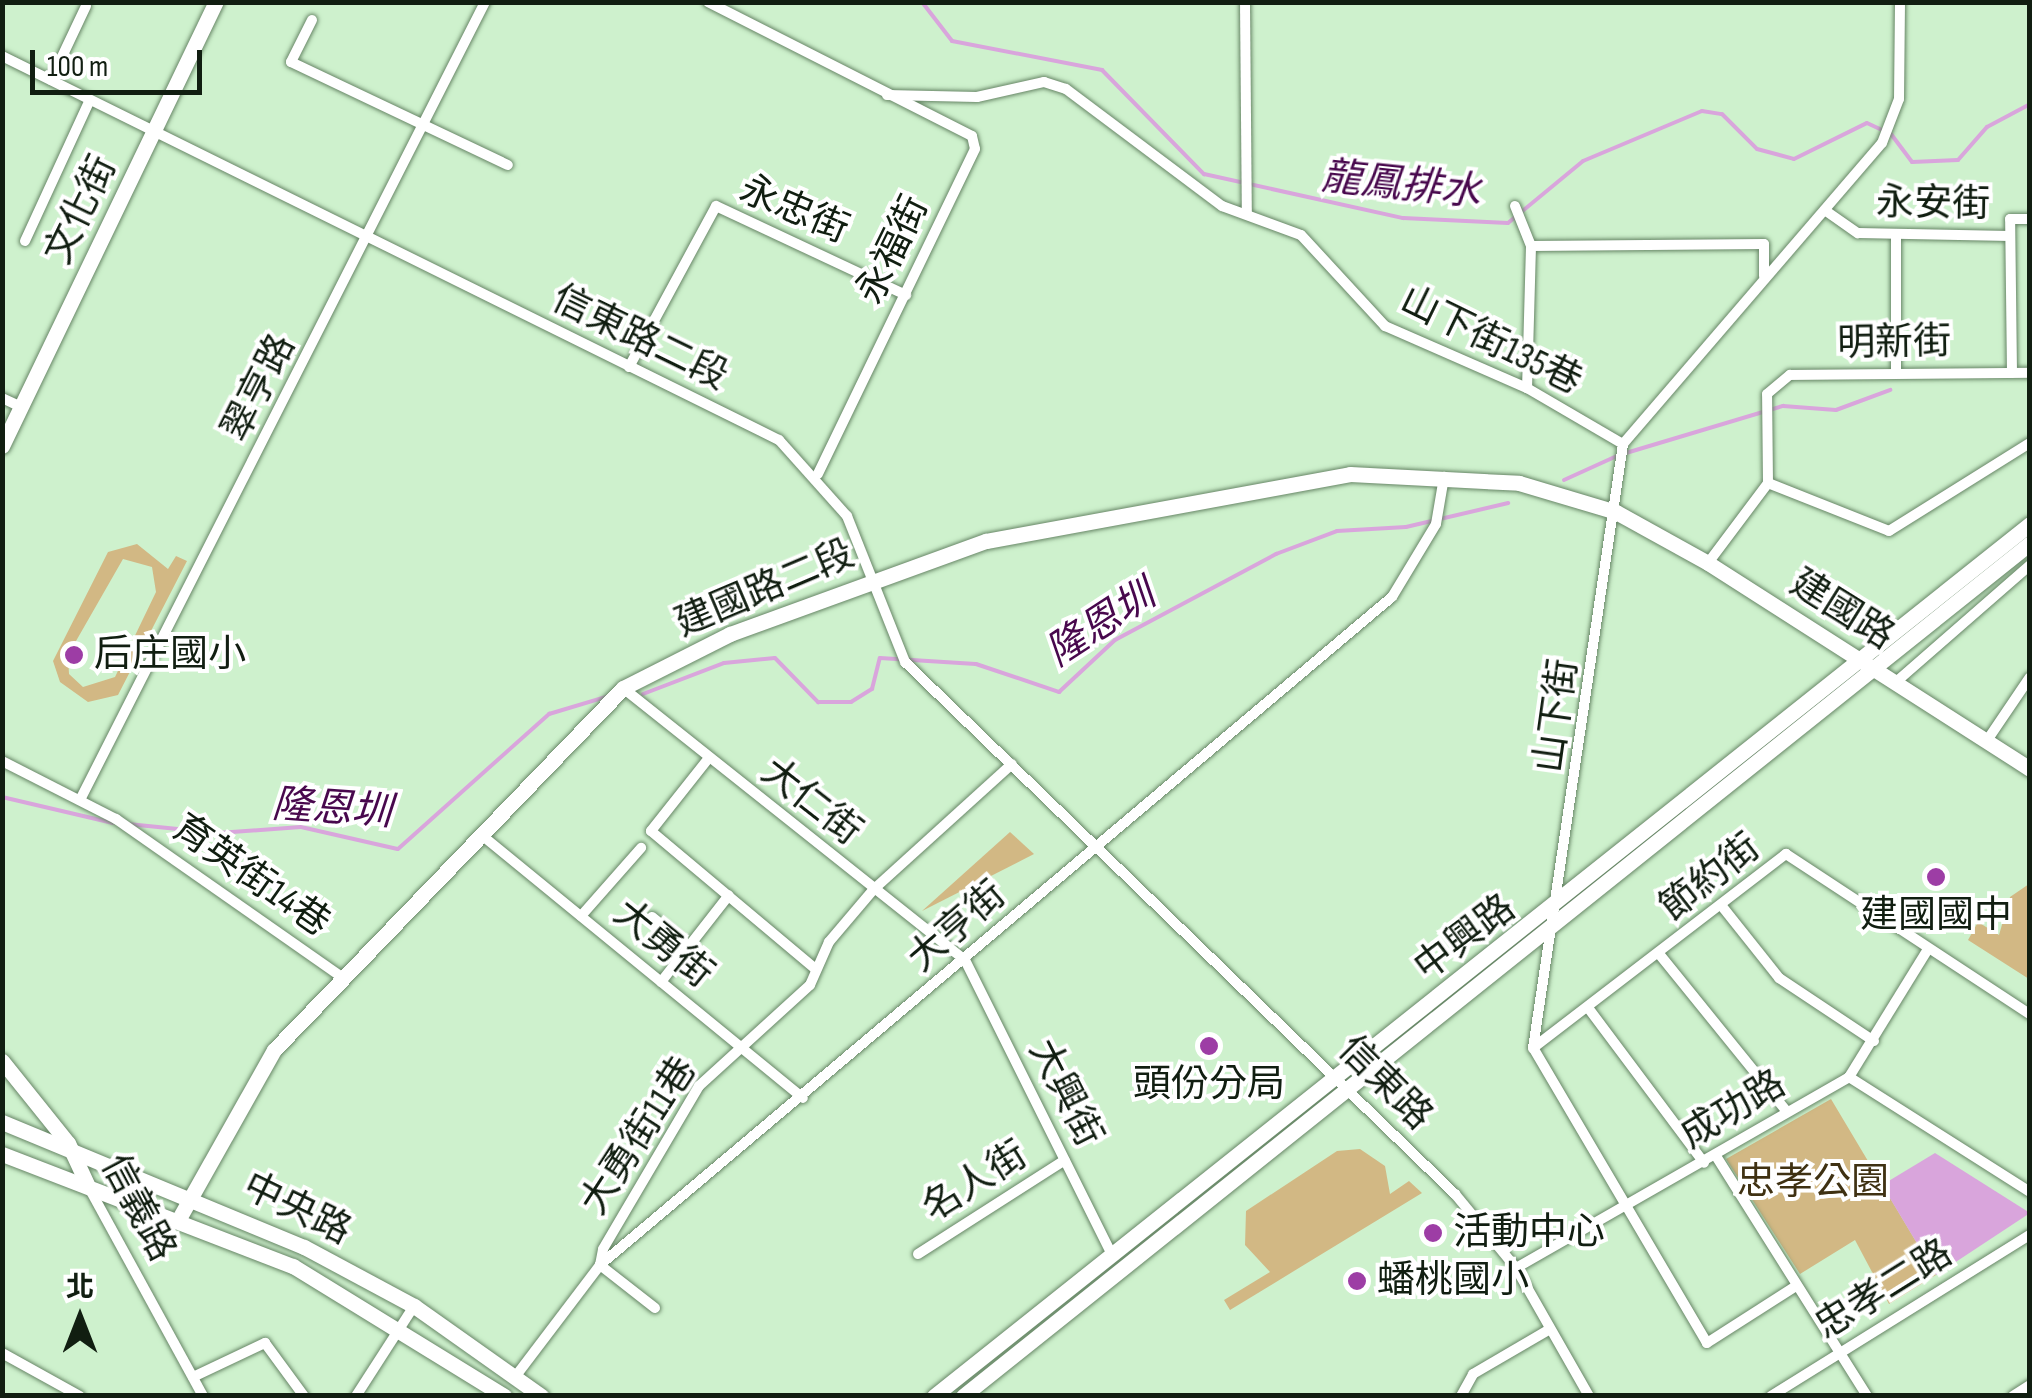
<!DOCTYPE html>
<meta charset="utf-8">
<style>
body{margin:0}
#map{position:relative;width:2032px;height:1398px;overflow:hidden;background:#cef1cd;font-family:"Sofia Sans Condensed","Noto Sans TC",sans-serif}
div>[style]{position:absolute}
.green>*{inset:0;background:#d2b884}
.water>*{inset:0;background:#d9a5dc}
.stream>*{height:4px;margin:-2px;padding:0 2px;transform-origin:2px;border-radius:2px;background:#d9a5dc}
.roads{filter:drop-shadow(0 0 2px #678666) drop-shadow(0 0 2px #678666)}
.street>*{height:10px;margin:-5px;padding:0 5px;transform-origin:5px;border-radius:5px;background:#fff}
.secondary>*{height:15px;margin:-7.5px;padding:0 7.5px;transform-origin:7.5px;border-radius:7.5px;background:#fff}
.dots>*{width:28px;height:28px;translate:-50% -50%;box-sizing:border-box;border:5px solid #fff;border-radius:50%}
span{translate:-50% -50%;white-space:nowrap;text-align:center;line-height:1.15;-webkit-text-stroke:8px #fff;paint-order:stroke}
.street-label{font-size:38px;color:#111e11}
.poi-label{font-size:38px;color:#111e11}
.left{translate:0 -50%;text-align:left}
.park-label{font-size:38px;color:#3f3112}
.water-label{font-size:40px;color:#48084d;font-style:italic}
.frame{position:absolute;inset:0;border:5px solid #111e11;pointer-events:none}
.north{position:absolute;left:30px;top:1268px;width:100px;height:100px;-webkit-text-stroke:8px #fff;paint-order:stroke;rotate:0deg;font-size:28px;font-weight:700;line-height:40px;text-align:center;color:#111e11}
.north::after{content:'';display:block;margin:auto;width:35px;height:45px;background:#111e11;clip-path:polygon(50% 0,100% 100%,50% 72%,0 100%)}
.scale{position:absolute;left:30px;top:50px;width:172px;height:45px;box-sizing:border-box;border:5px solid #111e11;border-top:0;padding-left:12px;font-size:30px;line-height:35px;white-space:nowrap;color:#111e11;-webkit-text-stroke:8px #fff;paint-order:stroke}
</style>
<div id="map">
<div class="green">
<i style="clip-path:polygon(evenodd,137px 544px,168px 569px,176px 556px,187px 561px,118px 695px,88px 702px,60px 682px,53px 661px,108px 552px,137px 544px,123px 559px,152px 567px,156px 592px,115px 677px,83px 687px,69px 674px,68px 655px,123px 559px)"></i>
<i style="clip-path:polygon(1010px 832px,1034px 854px,922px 911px)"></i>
<i style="clip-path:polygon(2029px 884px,2030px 884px,2029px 979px,1968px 940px,1978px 922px,1999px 935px,2010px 897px)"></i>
<i style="clip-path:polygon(1831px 1099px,1936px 1275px,1889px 1304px,1855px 1240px,1800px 1274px,1726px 1159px)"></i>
<i style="clip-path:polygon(1360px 1149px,1385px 1166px,1390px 1194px,1409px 1181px,1422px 1193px,1230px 1310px,1224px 1300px,1270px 1272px,1245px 1245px,1246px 1211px,1337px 1151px)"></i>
</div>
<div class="water">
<i style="clip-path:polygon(1935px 1153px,2030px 1213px,1936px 1275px,1882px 1185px)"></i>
</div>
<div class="stream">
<i style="left:922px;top:2px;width:49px;rotate:52.4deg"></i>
<i style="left:952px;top:41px;width:153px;rotate:10.9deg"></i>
<i style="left:1102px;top:70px;width:146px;rotate:45.6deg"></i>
<i style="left:1204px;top:174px;width:204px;rotate:12.5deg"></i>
<i style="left:1403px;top:218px;width:105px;rotate:2.7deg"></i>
<i style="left:1508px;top:223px;width:97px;rotate:-39.6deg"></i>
<i style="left:1583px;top:161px;width:129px;rotate:-22.8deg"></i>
<i style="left:1702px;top:111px;width:20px;rotate:9deg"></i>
<i style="left:1722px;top:114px;width:49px;rotate:45deg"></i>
<i style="left:1757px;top:149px;width:38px;rotate:15deg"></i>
<i style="left:1794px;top:159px;width:81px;rotate:-26.3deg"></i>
<i style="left:1867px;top:123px;width:26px;rotate:25deg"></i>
<i style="left:1891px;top:134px;width:35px;rotate:53deg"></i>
<i style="left:1912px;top:162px;width:46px;rotate:-2.5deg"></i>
<i style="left:1958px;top:160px;width:44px;rotate:-48.7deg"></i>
<i style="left:1987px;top:127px;width:49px;rotate:-28.1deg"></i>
<i style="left:1626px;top:453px;width:164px;rotate:-16.7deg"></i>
<i style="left:1783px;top:406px;width:53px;rotate:4.3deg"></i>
<i style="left:1836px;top:410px;width:58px;rotate:-20.3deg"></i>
<i style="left:1564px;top:480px;width:58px;rotate:-24.4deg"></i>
<i style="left:643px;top:694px;width:87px;rotate:-20.9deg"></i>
<i style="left:724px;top:663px;width:51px;rotate:-5.6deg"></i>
<i style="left:775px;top:658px;width:62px;rotate:45.7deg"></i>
<i style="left:818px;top:702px;width:33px"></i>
<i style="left:851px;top:702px;width:25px;rotate:-32deg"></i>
<i style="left:872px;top:689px;width:32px;rotate:-76deg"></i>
<i style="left:880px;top:658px;width:96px;rotate:3.6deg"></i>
<i style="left:976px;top:664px;width:88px;rotate:18.6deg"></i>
<i style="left:1059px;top:692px;width:76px;rotate:-42.9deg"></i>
<i style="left:1115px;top:640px;width:183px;rotate:-28.1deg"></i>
<i style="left:1276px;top:554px;width:65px;rotate:-20.7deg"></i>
<i style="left:1337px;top:531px;width:69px;rotate:-3.3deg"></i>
<i style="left:1406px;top:527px;width:105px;rotate:-13.2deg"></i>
<i style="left:2px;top:797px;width:114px;rotate:13.2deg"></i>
<i style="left:128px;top:824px;width:90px;rotate:5.7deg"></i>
<i style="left:218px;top:833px;width:83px;rotate:-4.1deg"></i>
<i style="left:301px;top:827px;width:99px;rotate:12.8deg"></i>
<i style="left:398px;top:849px;width:203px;rotate:-41.8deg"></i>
<i style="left:549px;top:714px;width:63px;rotate:-16.7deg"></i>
</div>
<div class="roads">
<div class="street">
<i style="left:708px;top:2px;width:296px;rotate:26.9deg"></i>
<i style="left:972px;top:136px;width:13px;rotate:77deg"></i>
<i style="left:975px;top:149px;width:361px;rotate:115.8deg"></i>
<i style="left:1245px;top:2px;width:211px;rotate:89.5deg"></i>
<i style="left:312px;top:20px;width:47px;rotate:116.6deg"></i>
<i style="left:291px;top:62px;width:240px;rotate:25.4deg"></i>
<i style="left:2px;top:56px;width:867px;rotate:26.3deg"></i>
<i style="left:779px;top:440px;width:102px;rotate:48.2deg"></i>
<i style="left:847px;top:516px;width:157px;rotate:68.3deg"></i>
<i style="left:905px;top:662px;width:765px;rotate:44.05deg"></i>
<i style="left:1455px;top:1194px;width:96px;rotate:50.5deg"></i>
<i style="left:1516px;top:1268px;width:147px;rotate:60.3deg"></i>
<i style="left:51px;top:80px;width:82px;rotate:-64.7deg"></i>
<i style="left:887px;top:95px;width:90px;rotate:1.3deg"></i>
<i style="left:977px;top:97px;width:69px;rotate:-12.6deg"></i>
<i style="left:1044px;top:82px;width:23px;rotate:18deg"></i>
<i style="left:1066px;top:89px;width:195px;rotate:36.9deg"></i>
<i style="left:1222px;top:206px;width:84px;rotate:20.2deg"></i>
<i style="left:1301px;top:235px;width:124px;rotate:47.3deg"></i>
<i style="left:1385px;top:326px;width:155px;rotate:23.6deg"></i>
<i style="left:1527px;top:388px;width:111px;rotate:30.3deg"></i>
<i style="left:1515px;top:206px;width:43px;rotate:68.2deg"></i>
<i style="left:1531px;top:246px;width:142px;rotate:91.6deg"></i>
<i style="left:1826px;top:211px;width:39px;rotate:35deg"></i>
<i style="left:1858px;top:233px;width:152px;rotate:1.1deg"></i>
<i style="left:1896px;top:234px;width:138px;rotate:90deg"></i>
<i style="left:25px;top:241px;width:155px;rotate:-65.3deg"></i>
<i style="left:1531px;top:246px;width:233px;rotate:-0.5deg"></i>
<i style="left:1764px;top:244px;width:32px;rotate:90deg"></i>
<i style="left:629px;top:367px;width:183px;rotate:-61.6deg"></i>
<i style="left:716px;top:206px;width:210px;rotate:25.1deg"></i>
<i style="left:2012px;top:373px;width:154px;rotate:-90.7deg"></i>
<i style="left:2010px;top:219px;width:20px"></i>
<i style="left:2px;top:398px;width:21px;rotate:25deg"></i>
<i style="left:1768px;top:483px;width:130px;rotate:21.6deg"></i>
<i style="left:1889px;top:531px;width:166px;rotate:-32deg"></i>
<i style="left:1708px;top:563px;width:100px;rotate:-53.1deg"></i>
<i style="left:1768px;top:483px;width:89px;rotate:-90.6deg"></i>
<i style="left:1767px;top:394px;width:30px;rotate:-40deg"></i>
<i style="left:1790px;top:375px;width:240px;rotate:-0.5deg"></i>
<i style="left:1896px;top:682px;width:178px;rotate:-41.1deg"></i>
<i style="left:623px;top:688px;width:437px;rotate:38.5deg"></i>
<i style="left:965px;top:960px;width:327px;rotate:63.5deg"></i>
<i style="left:1986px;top:742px;width:78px;rotate:-55.9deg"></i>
<i style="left:708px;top:759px;width:92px;rotate:128.4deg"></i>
<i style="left:651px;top:831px;width:213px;rotate:40deg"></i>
<i style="left:2px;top:761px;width:128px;rotate:27deg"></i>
<i style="left:116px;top:819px;width:276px;rotate:35deg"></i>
<i style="left:81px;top:798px;width:893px;rotate:-63.09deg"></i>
<i style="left:484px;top:837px;width:412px;rotate:39.3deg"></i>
<i style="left:1721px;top:905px;width:93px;rotate:51.5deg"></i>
<i style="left:1779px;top:978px;width:114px;rotate:33.6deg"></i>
<i style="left:581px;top:916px;width:91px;rotate:-48.6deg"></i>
<i style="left:652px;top:917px;width:48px;rotate:39deg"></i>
<i style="left:1660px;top:955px;width:202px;rotate:51deg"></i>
<i style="left:661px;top:982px;width:110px;rotate:-52deg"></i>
<i style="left:1589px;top:1009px;width:192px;rotate:53.2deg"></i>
<i style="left:1533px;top:1048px;width:319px;rotate:-37.5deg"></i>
<i style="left:1786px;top:854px;width:292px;rotate:33.3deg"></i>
<i style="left:1849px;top:1077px;width:214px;rotate:32.4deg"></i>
<i style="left:1716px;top:1156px;width:284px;rotate:57.8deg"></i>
<i style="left:88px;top:1186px;width:239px;rotate:61.3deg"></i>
<i style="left:918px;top:1254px;width:174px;rotate:-32.6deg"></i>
<i style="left:1516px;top:1268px;width:384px;rotate:-29.8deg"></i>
<i style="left:1849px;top:1077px;width:150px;rotate:-58.3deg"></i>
<i style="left:1796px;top:1286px;width:106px;rotate:147.4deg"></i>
<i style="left:1707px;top:1343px;width:342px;rotate:-120.5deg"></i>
<i style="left:1533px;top:1048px;width:611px;rotate:-81.52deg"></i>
<i style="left:1623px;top:444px;width:397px;rotate:-49.3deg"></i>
<i style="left:1882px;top:143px;width:47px;rotate:-68.9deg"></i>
<i style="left:1899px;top:99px;width:97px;rotate:-89.4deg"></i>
<i style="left:655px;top:1308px;width:70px;rotate:-142deg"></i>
<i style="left:600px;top:1265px;width:16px;rotate:-79deg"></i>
<i style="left:603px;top:1249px;width:189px;rotate:-59.5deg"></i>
<i style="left:699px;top:1086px;width:150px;rotate:-42.3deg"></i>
<i style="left:810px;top:985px;width:47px;rotate:-66.2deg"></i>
<i style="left:829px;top:942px;width:70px;rotate:-49.7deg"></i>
<i style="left:874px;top:889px;width:186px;rotate:-42.2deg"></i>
<i style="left:2px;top:1353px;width:89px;rotate:28.9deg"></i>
<i style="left:193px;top:1377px;width:80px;rotate:-25.3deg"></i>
<i style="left:265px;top:1343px;width:66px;rotate:53.7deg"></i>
<i style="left:515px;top:1377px;width:141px;rotate:-52.8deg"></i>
<i style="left:600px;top:1265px;width:1036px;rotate:-40.15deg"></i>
<i style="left:1392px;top:597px;width:85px;rotate:-58.9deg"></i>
<i style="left:1436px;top:524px;width:48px;rotate:-80.3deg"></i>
<i style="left:356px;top:1396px;width:107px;rotate:-57.2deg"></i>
<i style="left:1461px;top:1396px;width:25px;rotate:-61deg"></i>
<i style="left:1473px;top:1374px;width:89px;rotate:-30.3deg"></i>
<i style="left:1771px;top:1396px;width:305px;rotate:-31.9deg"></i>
<i style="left:2013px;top:1396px;width:20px;rotate:-33deg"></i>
</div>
<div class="secondary">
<i style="left:2px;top:446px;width:493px;rotate:-64.3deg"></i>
<i style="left:2px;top:1061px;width:105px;rotate:51.2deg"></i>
<i style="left:68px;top:1143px;width:45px;rotate:65.1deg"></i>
<i style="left:2px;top:1122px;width:327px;rotate:22.5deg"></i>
<i style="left:304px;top:1247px;width:125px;rotate:28.2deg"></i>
<i style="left:414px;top:1306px;width:156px;rotate:35.3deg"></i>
<i style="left:2px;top:1154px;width:312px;rotate:21.1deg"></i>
<i style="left:293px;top:1266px;width:248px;rotate:31.6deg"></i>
<i style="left:181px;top:1215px;width:189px;rotate:-60.6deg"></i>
<i style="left:274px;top:1050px;width:503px;rotate:-46.05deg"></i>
<i style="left:623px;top:688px;width:120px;rotate:-26.8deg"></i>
<i style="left:730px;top:634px;width:272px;rotate:-20deg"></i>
<i style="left:986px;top:541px;width:370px;rotate:-10.4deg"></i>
<i style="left:1350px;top:474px;width:169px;rotate:3deg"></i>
<i style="left:1519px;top:483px;width:101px;rotate:16.6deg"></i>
<i style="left:1616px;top:512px;width:105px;rotate:29deg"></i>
<i style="left:1708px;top:563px;width:382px;rotate:32.6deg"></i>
<i style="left:934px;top:1396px;width:1401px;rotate:-38.51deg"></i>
<i style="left:963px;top:1396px;width:1366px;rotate:-38.64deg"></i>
</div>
</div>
<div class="dots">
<i style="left:74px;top:655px;background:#9d3da5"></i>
<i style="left:1936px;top:877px;background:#9d3da5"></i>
<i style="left:1209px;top:1046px;background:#9d3da5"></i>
<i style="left:1433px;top:1233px;background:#9d3da5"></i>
<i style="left:1357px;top:1281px;background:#9d3da5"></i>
</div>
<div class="street-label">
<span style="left:1933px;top:204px;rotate:1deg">永安街</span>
<span style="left:81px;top:210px;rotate:-64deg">文化街</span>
<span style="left:794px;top:210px;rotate:23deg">永忠街</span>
<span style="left:893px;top:250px;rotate:-64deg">永福街</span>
<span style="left:640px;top:338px;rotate:26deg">信東路二段</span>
<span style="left:1491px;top:341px;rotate:26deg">山下街135巷</span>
<span style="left:1894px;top:343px;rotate:-1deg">明新街</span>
<span style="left:259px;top:388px;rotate:-63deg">翠亨路</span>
<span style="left:765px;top:589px;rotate:-23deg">建國路二段</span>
<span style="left:1842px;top:610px;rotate:32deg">建國路</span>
<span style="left:1557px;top:716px;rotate:-82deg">山下街</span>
<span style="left:811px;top:802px;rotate:38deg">大仁街</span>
<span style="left:251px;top:876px;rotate:35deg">育英街14巷</span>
<span style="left:1710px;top:878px;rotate:-38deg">節約街</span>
<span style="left:957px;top:927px;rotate:-41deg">大亨街</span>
<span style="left:1465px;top:938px;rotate:-37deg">中興路</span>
<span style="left:663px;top:944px;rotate:39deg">大勇街</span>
<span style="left:1385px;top:1083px;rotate:45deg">信東路</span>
<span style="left:1065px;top:1093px;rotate:63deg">大興街</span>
<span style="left:1733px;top:1110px;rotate:-31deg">成功路</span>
<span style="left:639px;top:1136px;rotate:-57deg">大勇街11巷</span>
<span style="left:975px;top:1182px;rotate:-32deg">名人街</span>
<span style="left:138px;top:1208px;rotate:62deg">信義路</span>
<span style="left:297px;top:1209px;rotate:26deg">中央路</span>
<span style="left:1884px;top:1290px;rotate:-32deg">忠孝二路</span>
</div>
<div class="poi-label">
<span class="left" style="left:94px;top:655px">后庄國小</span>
<span style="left:1936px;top:916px">建國國中</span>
<span style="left:1209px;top:1085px">頭份分局</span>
<span class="left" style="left:1453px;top:1233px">活動中心</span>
<span class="left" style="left:1377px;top:1281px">蟠桃國小</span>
</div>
<div class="park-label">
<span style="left:1813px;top:1183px">忠孝公園</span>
</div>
<div class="water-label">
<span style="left:1401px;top:185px;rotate:6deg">龍鳳排水</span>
<span style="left:1101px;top:624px;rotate:-33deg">隆恩圳</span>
<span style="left:332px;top:809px;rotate:4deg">隆恩圳</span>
</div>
<div class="frame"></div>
<div class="north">北</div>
<div class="scale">100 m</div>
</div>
